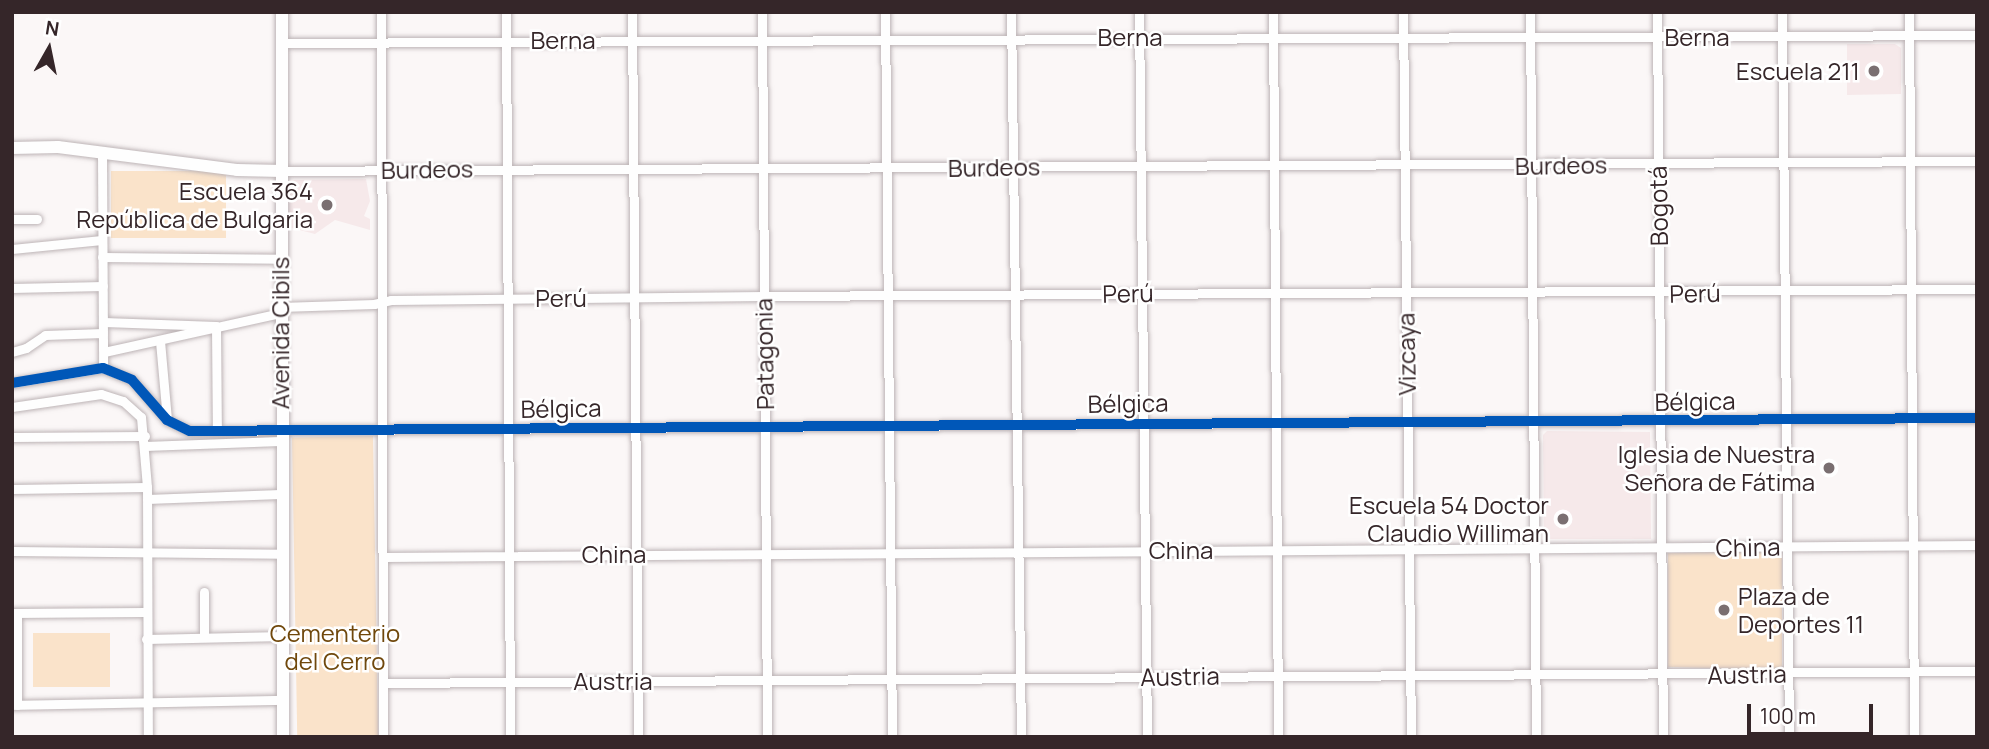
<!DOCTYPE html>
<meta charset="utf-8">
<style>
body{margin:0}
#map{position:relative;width:1989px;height:749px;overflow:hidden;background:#fbf7f7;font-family:Manrope,sans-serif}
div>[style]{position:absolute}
.built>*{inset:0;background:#f6e9ea}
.green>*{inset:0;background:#fae3ca;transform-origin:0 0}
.roads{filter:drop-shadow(0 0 2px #bdb4b6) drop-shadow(0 0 2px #bdb4b6)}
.street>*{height:9px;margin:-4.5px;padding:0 4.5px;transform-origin:4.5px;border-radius:4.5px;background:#fefefe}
.secondary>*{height:12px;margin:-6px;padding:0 6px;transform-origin:6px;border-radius:6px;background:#fefefe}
.cycleway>*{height:10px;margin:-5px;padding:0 5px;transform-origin:5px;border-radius:5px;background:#0057b8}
.dots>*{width:19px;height:19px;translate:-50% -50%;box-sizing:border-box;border:4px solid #fff;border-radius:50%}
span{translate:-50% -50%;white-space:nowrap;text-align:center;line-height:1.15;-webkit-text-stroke:5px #fff;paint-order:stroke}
.street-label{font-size:24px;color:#352629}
.poi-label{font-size:24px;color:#352629}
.right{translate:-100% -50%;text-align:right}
.left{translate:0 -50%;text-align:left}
.park-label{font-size:24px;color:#70480c}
.frame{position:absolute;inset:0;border:14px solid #352629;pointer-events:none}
.north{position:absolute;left:14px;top:14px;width:70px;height:70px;-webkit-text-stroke:5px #fff;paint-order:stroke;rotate:9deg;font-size:19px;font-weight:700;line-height:28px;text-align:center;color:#352629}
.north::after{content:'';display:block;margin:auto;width:24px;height:32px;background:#352629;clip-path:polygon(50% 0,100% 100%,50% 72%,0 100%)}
.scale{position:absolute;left:1747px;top:704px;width:126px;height:32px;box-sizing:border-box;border:4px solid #352629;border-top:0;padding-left:9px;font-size:21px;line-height:24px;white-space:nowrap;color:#352629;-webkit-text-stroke:5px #fff;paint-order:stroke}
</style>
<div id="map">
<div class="built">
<i style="clip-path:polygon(1847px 44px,1895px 44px,1901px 48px,1901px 94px,1847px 95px)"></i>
<i style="clip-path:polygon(366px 179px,370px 201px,364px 216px,370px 219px,370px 230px,335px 220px,315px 234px,288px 227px,289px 180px)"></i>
<i style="clip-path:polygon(1547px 431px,1650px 432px,1651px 539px,1544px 539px,1543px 435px)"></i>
</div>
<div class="green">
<i style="left:111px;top:171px;width:115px;height:67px"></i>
<i style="left:373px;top:436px;width:301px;height:81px;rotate:89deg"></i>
<i style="clip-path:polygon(1776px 551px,1782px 555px,1782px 666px,1776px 670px,1668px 667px,1668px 553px)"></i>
<i style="left:110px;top:633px;width:54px;height:77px;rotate:90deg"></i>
</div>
<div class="roads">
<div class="street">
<i style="left:381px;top:12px;width:725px;rotate:89.84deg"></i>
<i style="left:506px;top:12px;width:725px;rotate:89.68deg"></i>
<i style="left:632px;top:12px;width:725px;rotate:89.53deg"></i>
<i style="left:762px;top:12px;width:725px;rotate:89.6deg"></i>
<i style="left:885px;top:12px;width:725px;rotate:89.45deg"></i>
<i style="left:1011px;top:12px;width:725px;rotate:89.21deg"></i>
<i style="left:1139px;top:12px;width:725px;rotate:89.37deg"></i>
<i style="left:1273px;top:12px;width:725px;rotate:89.6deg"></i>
<i style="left:1403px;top:12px;width:725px;rotate:89.37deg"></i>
<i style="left:1530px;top:12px;width:725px;rotate:89.53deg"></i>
<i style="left:1657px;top:12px;width:725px;rotate:89.53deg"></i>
<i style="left:1782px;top:12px;width:725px;rotate:89.45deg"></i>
<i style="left:1909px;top:12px;width:725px;rotate:89.6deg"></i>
<i style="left:283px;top:43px;width:1694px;rotate:-0.27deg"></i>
<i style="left:102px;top:153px;width:215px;rotate:89.7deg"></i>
<i style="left:282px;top:171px;width:1695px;rotate:-0.34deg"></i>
<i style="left:12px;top:219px;width:25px"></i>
<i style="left:12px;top:249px;width:90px;rotate:-5.7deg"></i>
<i style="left:102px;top:257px;width:178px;rotate:0.6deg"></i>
<i style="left:12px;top:288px;width:91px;rotate:-1.3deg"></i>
<i style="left:280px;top:307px;width:94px;rotate:-1.8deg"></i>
<i style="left:374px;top:304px;width:17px;rotate:-13deg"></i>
<i style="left:391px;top:300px;width:373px;rotate:-0.6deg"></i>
<i style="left:764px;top:296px;width:1213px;rotate:-0.33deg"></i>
<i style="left:104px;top:322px;width:112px;rotate:2deg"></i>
<i style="left:216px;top:326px;width:105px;rotate:89.5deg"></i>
<i style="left:160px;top:341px;width:79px;rotate:84.9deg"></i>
<i style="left:12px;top:352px;width:15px;rotate:-16deg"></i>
<i style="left:26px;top:348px;width:23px;rotate:-34deg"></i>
<i style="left:45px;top:335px;width:58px;rotate:-2deg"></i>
<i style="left:104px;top:352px;width:180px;rotate:-12.5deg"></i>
<i style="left:12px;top:383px;width:92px;rotate:-9.4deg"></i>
<i style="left:103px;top:368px;width:31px;rotate:22deg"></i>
<i style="left:132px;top:380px;width:53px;rotate:48.8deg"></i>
<i style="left:167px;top:420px;width:25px;rotate:26deg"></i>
<i style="left:190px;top:431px;width:1787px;rotate:-0.42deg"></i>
<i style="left:12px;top:407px;width:90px;rotate:-8.3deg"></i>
<i style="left:101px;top:394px;width:23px;rotate:18deg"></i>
<i style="left:123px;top:401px;width:24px;rotate:42deg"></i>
<i style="left:141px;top:417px;width:70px;rotate:85.1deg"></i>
<i style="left:147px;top:487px;width:250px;rotate:89.8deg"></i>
<i style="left:12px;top:437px;width:133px;rotate:-0.4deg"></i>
<i style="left:145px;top:446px;width:135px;rotate:-2.1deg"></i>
<i style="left:12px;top:489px;width:135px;rotate:-0.8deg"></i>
<i style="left:147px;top:499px;width:133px;rotate:-2.2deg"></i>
<i style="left:12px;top:551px;width:269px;rotate:0.6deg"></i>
<i style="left:384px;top:557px;width:1593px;rotate:-0.43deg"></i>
<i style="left:204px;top:592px;width:44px;rotate:90deg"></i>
<i style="left:12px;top:613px;width:133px;rotate:-0.4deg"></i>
<i style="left:146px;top:639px;width:137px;rotate:-1.3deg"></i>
<i style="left:383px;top:683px;width:1594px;rotate:-0.43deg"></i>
<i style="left:12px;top:705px;width:271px;rotate:-1.1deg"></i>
<i style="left:17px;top:705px;width:92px;rotate:-90deg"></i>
</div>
<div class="secondary">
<i style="left:282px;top:12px;width:725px;rotate:89.92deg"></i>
<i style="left:12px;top:148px;width:46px;rotate:-1.2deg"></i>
<i style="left:58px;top:147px;width:180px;rotate:7.3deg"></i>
<i style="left:237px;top:170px;width:45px;rotate:1.3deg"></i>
</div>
</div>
<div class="cycleway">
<i style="left:12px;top:383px;width:92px;rotate:-9.4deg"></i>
<i style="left:103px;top:368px;width:31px;rotate:22deg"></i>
<i style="left:132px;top:380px;width:53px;rotate:48.8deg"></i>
<i style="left:167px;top:420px;width:25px;rotate:26deg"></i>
<i style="left:190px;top:431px;width:1787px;rotate:-0.42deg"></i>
</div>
<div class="dots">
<i style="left:1874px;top:71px;background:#7a6f71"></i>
<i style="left:327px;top:205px;background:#7a6f71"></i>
<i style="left:1829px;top:468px;background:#7a6f71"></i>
<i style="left:1563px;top:519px;background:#7a6f71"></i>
<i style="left:1724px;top:610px;background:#7a6f71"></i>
</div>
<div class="street-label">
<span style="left:1130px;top:37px">Berna</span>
<span style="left:1697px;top:37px">Berna</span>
<span style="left:563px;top:40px">Berna</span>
<span style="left:1561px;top:165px;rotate:-1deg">Burdeos</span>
<span style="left:994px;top:167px;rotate:-1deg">Burdeos</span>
<span style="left:427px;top:169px;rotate:-1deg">Burdeos</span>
<span style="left:1658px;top:206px;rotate:-91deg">Bogotá</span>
<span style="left:1128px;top:293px;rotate:-1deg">Perú</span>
<span style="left:1695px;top:293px;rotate:-1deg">Perú</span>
<span style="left:561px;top:298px">Perú</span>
<span style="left:280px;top:333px;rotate:-90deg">Avenida Cibils</span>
<span style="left:764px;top:354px;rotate:-91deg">Patagonia</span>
<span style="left:1406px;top:354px;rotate:-91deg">Vizcaya</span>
<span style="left:1695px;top:401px;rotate:-1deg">Bélgica</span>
<span style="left:1128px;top:403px;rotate:-1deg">Bélgica</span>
<span style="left:561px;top:408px;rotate:-1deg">Bélgica</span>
<span style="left:1748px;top:547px;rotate:-1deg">China</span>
<span style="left:1181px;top:550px">China</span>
<span style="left:614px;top:554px">China</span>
<span style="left:1747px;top:674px;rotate:-1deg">Austria</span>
<span style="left:1180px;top:676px;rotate:-1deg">Austria</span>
<span style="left:613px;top:681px">Austria</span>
</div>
<div class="poi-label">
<span class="right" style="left:1860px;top:71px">Escuela 211</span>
<span class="right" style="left:313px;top:205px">Escuela 364<br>República de Bulgaria</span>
<span class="right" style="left:1815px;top:468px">Iglesia de Nuestra<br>Señora de Fátima</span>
<span class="right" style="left:1549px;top:519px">Escuela 54 Doctor<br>Claudio Williman</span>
<span class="left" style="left:1738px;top:610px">Plaza de<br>Deportes 11</span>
</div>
<div class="park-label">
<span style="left:335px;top:647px">Cementerio<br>del Cerro</span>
</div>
<div class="frame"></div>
<div class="north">N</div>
<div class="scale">100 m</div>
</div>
